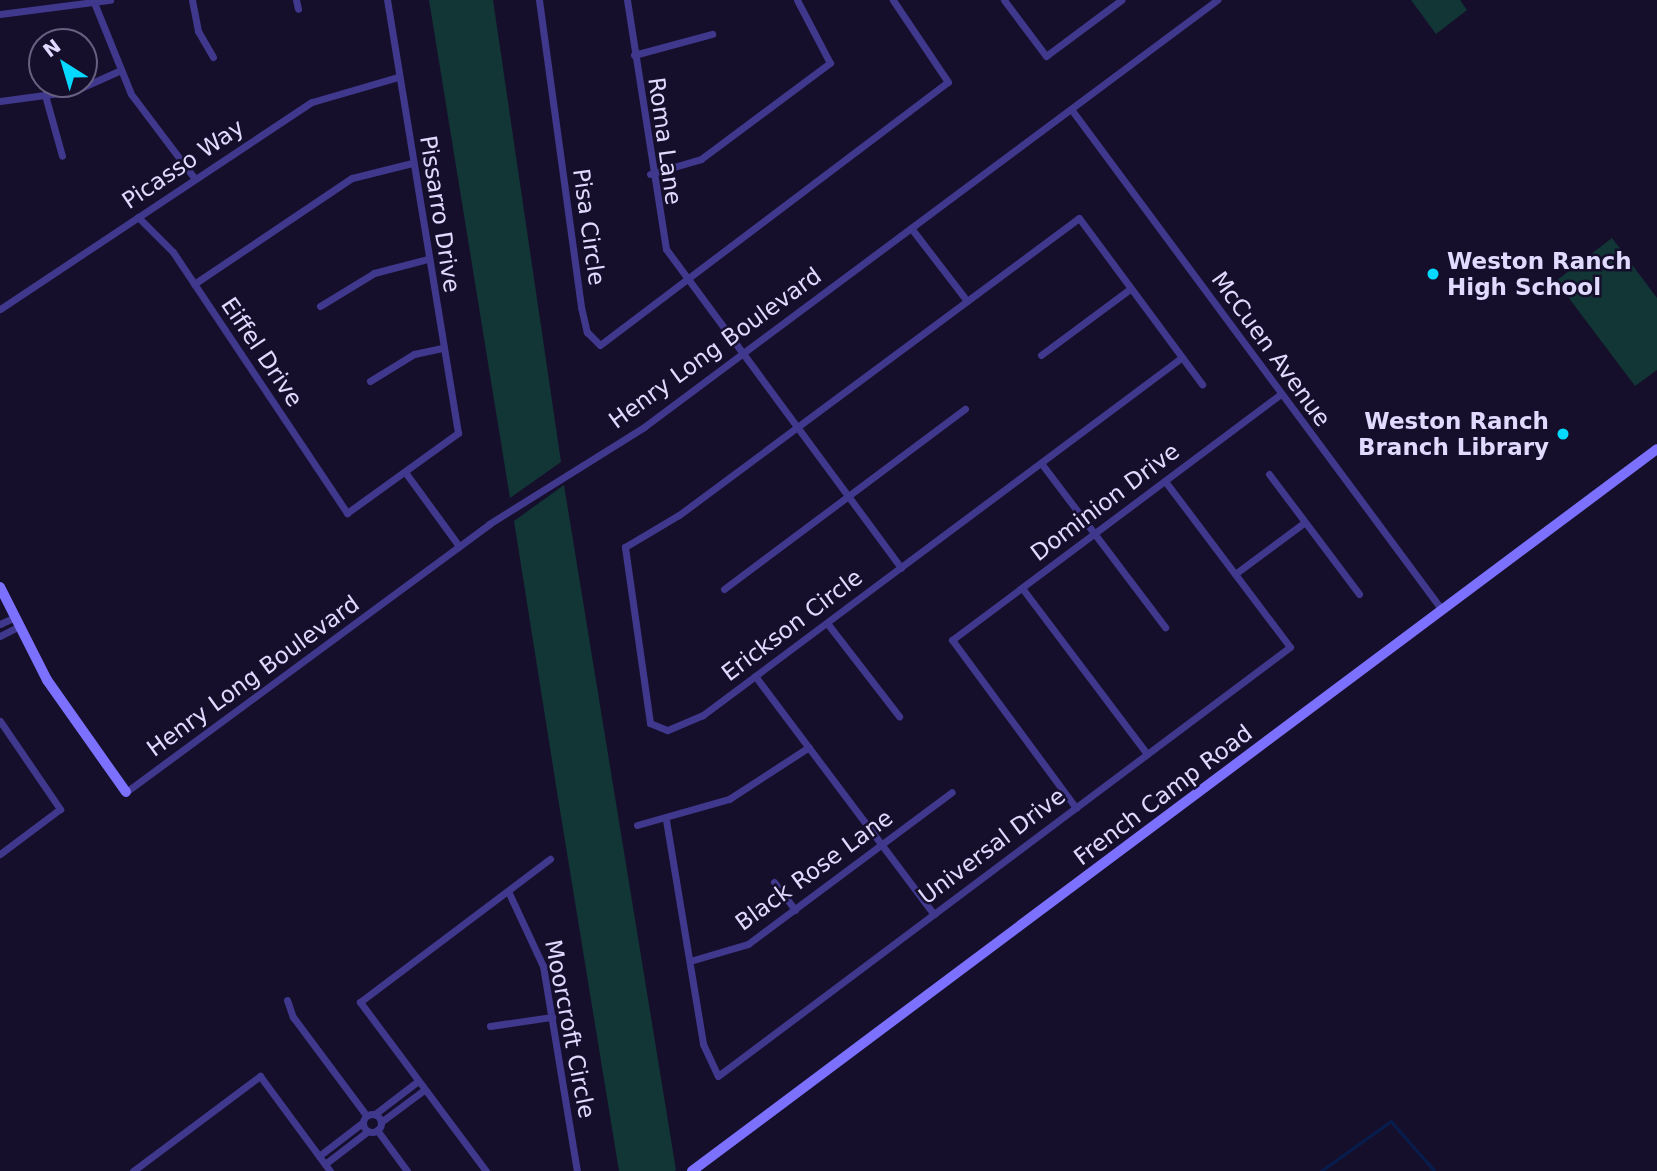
<!DOCTYPE html>
<style>
body{margin:0}
#map{position:relative;width:1657px;height:1171px;overflow:hidden;background:#160f2c;font-family:"DejaVu Sans",sans-serif}
div>[style]{position:absolute}
.green>*{inset:0;background:#123536}
.stream>*{height:2.5px;margin:-1.25px;padding:0 1.25px;transform-origin:1.25px;border-radius:1.25px;background:#071d4d}
.street>*{height:7px;margin:-3.5px;padding:0 3.5px;transform-origin:3.5px;border-radius:3.5px;background:#3f388d}
.street>.ring{margin:-3.5px;padding:0;box-sizing:content-box;background:none;border:7px solid #3f388d;border-radius:50%}
.secondary>*{height:10px;margin:-5px;padding:0 5px;transform-origin:5px;border-radius:5px;background:#7c71ff}
.dots>*{width:19px;height:19px;translate:-50% -50%;box-sizing:border-box;border:4px solid #160f2c;border-radius:50%}
span{translate:-50% -50%;white-space:nowrap;text-align:center;line-height:1.15;-webkit-text-stroke:5px #160f2c;paint-order:stroke}
.street-label{font-size:23px;color:#e0daff}
.poi-label{font-size:23px;color:#e0daff;font-weight:700}
.left{translate:0 -50%;text-align:left}
.right{translate:-100% -50%;text-align:right}
.north{position:absolute;left:28px;top:28px;width:70px;height:70px;box-sizing:border-box;background:#160f2c;border:2px solid #676080;border-radius:50%;rotate:323deg;font-size:19px;font-weight:700;line-height:28px;text-align:center;color:#e0daff}
.north::after{content:'';display:block;margin:auto;width:24px;height:32px;background:#06d9ff;clip-path:polygon(50% 0,100% 100%,50% 72%,0 100%)}
</style>
<div id="map">
<div class="green">
<i style="clip-path:polygon(429px 0,493px 0,561px 462px,510px 498px)"></i>
<i style="clip-path:polygon(1411px 0,1460px 0,1467px 10px,1436px 34px)"></i>
<i style="clip-path:polygon(1612px 238px,1657px 298px,1657px 370px,1635px 386px,1556px 281px)"></i>
<i style="clip-path:polygon(564px 485px,676px 1170px,674px 1171px,619px 1171px,558px 798px,514px 521px)"></i>
</div>
<div class="stream">
<i style="left:1321px;top:1171px;width:86px;rotate:-35.5deg"></i>
<i style="left:1391px;top:1121px;width:67px;rotate:48.7deg"></i>
</div>
<div class="street">
<i style="left:93px;top:0;width:101px;rotate:68deg"></i>
<i style="left:131px;top:94px;width:106px;rotate:53deg"></i>
<i style="left:192px;top:0;width:32px;rotate:79deg"></i>
<i style="left:198px;top:31px;width:30px;rotate:60deg"></i>
<i style="left:296px;top:0;width:9px;rotate:77deg"></i>
<i style="left:539px;top:0;width:310px;rotate:82.2deg"></i>
<i style="left:581px;top:307px;width:26px;rotate:77deg"></i>
<i style="left:587px;top:332px;width:18px;rotate:45deg"></i>
<i style="left:600px;top:345px;width:436px;rotate:-37.1deg"></i>
<i style="left:948px;top:82px;width:99px;rotate:-123.9deg"></i>
<i style="left:627px;top:0;width:252px;rotate:81.1deg"></i>
<i style="left:666px;top:249px;width:396px;rotate:53.6deg"></i>
<i style="left:1004px;top:0;width:70px;rotate:53.1deg"></i>
<i style="left:1046px;top:56px;width:94px;rotate:-36.7deg"></i>
<i style="left:0;top:14px;width:111px;rotate:-7.3deg"></i>
<i style="left:634px;top:55px;width:81px;rotate:-15.1deg"></i>
<i style="left:45px;top:95px;width:63px;rotate:74.4deg"></i>
<i style="left:0;top:101px;width:75px;rotate:-7.7deg"></i>
<i style="left:74px;top:91px;width:49px;rotate:-24deg"></i>
<i style="left:1071px;top:109px;width:623px;rotate:53.48deg"></i>
<i style="left:650px;top:174px;width:53px;rotate:-16.4deg"></i>
<i style="left:701px;top:159px;width:161px;rotate:-36.7deg"></i>
<i style="left:830px;top:63px;width:71px;rotate:-117.6deg"></i>
<i style="left:138px;top:217px;width:49px;rotate:45deg"></i>
<i style="left:173px;top:252px;width:314px;rotate:56.3deg"></i>
<i style="left:347px;top:513px;width:137px;rotate:-35.8deg"></i>
<i style="left:458px;top:433px;width:439px;rotate:-99.3deg"></i>
<i style="left:911px;top:228px;width:92px;rotate:52.5deg"></i>
<i style="left:194px;top:284px;width:190px;rotate:-33.9deg"></i>
<i style="left:352px;top:178px;width:62px;rotate:-14deg"></i>
<i style="left:320px;top:306px;width:63px;rotate:-31.4deg"></i>
<i style="left:374px;top:273px;width:56px;rotate:-14.5deg"></i>
<i style="left:0;top:309px;width:374px;rotate:-33.6deg"></i>
<i style="left:312px;top:102px;width:90px;rotate:-16.2deg"></i>
<i style="left:1041px;top:355px;width:111px;rotate:-36.6deg"></i>
<i style="left:1181px;top:358px;width:597px;rotate:143.25deg"></i>
<i style="left:703px;top:715px;width:39px;rotate:157deg"></i>
<i style="left:667px;top:730px;width:18px;rotate:-158deg"></i>
<i style="left:650px;top:723px;width:178px;rotate:-98.1deg"></i>
<i style="left:625px;top:547px;width:63px;rotate:-30.7deg"></i>
<i style="left:679px;top:515px;width:498px;rotate:-36.6deg"></i>
<i style="left:1079px;top:218px;width:207px;rotate:53.5deg"></i>
<i style="left:370px;top:381px;width:52px;rotate:-31.5deg"></i>
<i style="left:414px;top:354px;width:30px;rotate:-12deg"></i>
<i style="left:1041px;top:463px;width:206px;rotate:52.9deg"></i>
<i style="left:405px;top:472px;width:92px;rotate:53.9deg"></i>
<i style="left:1269px;top:474px;width:150px;rotate:53.1deg"></i>
<i style="left:1235px;top:574px;width:87px;rotate:-36.6deg"></i>
<i style="left:1022px;top:588px;width:208px;rotate:53deg"></i>
<i style="left:724px;top:589px;width:301px;rotate:-36.8deg"></i>
<i style="left:827px;top:623px;width:118px;rotate:52.3deg"></i>
<i style="left:0;top:624px;width:14px;rotate:-25deg"></i>
<i style="left:0;top:636px;width:20px;rotate:-27deg"></i>
<i style="left:755px;top:676px;width:298px;rotate:53.1deg"></i>
<i style="left:0;top:721px;width:107px;rotate:55.7deg"></i>
<i style="left:60px;top:809px;width:75px;rotate:143.1deg"></i>
<i style="left:126px;top:792px;width:451px;rotate:-36.4deg"></i>
<i style="left:489px;top:524px;width:183px;rotate:-32deg"></i>
<i style="left:644px;top:427px;width:715px;rotate:-36.69deg"></i>
<i style="left:1076px;top:808px;width:209px;rotate:-126.4deg"></i>
<i style="left:952px;top:640px;width:411px;rotate:-36.8deg"></i>
<i style="left:666px;top:820px;width:227px;rotate:80.6deg"></i>
<i style="left:703px;top:1044px;width:35px;rotate:65deg"></i>
<i style="left:718px;top:1076px;width:715px;rotate:-36.87deg"></i>
<i style="left:1290px;top:647px;width:208px;rotate:-127deg"></i>
<i style="left:637px;top:825px;width:96px;rotate:-15.8deg"></i>
<i style="left:729px;top:799px;width:95px;rotate:-33deg"></i>
<i style="left:774px;top:882px;width:35px;rotate:53deg"></i>
<i style="left:508px;top:891px;width:83px;rotate:65deg"></i>
<i style="left:543px;top:966px;width:208px;rotate:80.6deg"></i>
<i style="left:690px;top:961px;width:60px;rotate:-16.3deg"></i>
<i style="left:748px;top:944px;width:254px;rotate:-36.7deg"></i>
<i style="left:287px;top:1000px;width:18px;rotate:71deg"></i>
<i style="left:293px;top:1017px;width:122px;rotate:53.3deg"></i>
<i style="left:490px;top:1026px;width:63px;rotate:-8.3deg"></i>
<i class="ring" style="left:363px;top:1114px;width:11px;height:11px"></i>
<i style="left:375px;top:1114px;width:54px;rotate:-37.5deg"></i>
<i style="left:381px;top:1122px;width:54px;rotate:-36.7deg"></i>
<i style="left:377px;top:1130px;width:51px;rotate:53.8deg"></i>
<i style="left:319px;top:1156px;width:54px;rotate:-37.5deg"></i>
<i style="left:325px;top:1164px;width:54px;rotate:-37.5deg"></i>
<i style="left:133px;top:1171px;width:159px;rotate:-36.8deg"></i>
<i style="left:260px;top:1076px;width:118px;rotate:53.6deg"></i>
<i style="left:486px;top:1171px;width:211px;rotate:-126.7deg"></i>
<i style="left:360px;top:1002px;width:238px;rotate:-37deg"></i>
</div>
<div class="secondary">
<i style="left:0;top:587px;width:104px;rotate:63.2deg"></i>
<i style="left:47px;top:680px;width:137px;rotate:54.8deg"></i>
<i style="left:692px;top:1171px;width:1205px;rotate:-36.8deg"></i>
</div>
<div class="dots">
<i style="left:1433px;top:274px;background:#06d9ff"></i>
<i style="left:1563px;top:434px;background:#06d9ff"></i>
</div>
<div class="street-label">
<span style="left:665px;top:141px;rotate:82deg">Roma Lane</span>
<span style="left:183px;top:164px;rotate:-34deg">Picasso Way</span>
<span style="left:440px;top:214px;rotate:81deg">Pissarro Drive</span>
<span style="left:589px;top:227px;rotate:82deg">Pisa Circle</span>
<span style="left:715px;top:348px;rotate:-36deg">Henry Long Boulevard</span>
<span style="left:1271px;top:349px;rotate:54deg">McCuen Avenue</span>
<span style="left:262px;top:352px;rotate:56deg">Eiffel Drive</span>
<span style="left:1105px;top:502px;rotate:-37deg">Dominion Drive</span>
<span style="left:792px;top:625px;rotate:-37deg">Erickson Circle</span>
<span style="left:253px;top:676px;rotate:-36deg">Henry Long Boulevard</span>
<span style="left:1163px;top:795px;rotate:-37deg">French Camp Road</span>
<span style="left:992px;top:846px;rotate:-37deg">Universal Drive</span>
<span style="left:814px;top:870px;rotate:-36deg">Black Rose Lane</span>
<span style="left:570px;top:1029px;rotate:79deg">Moorcroft Circle</span>
</div>
<div class="poi-label">
<span class="left" style="left:1447px;top:274px">Weston Ranch<br>High School</span>
<span class="right" style="left:1549px;top:434px">Weston Ranch<br>Branch Library</span>
</div>
<div class="north">N</div>
</div>
